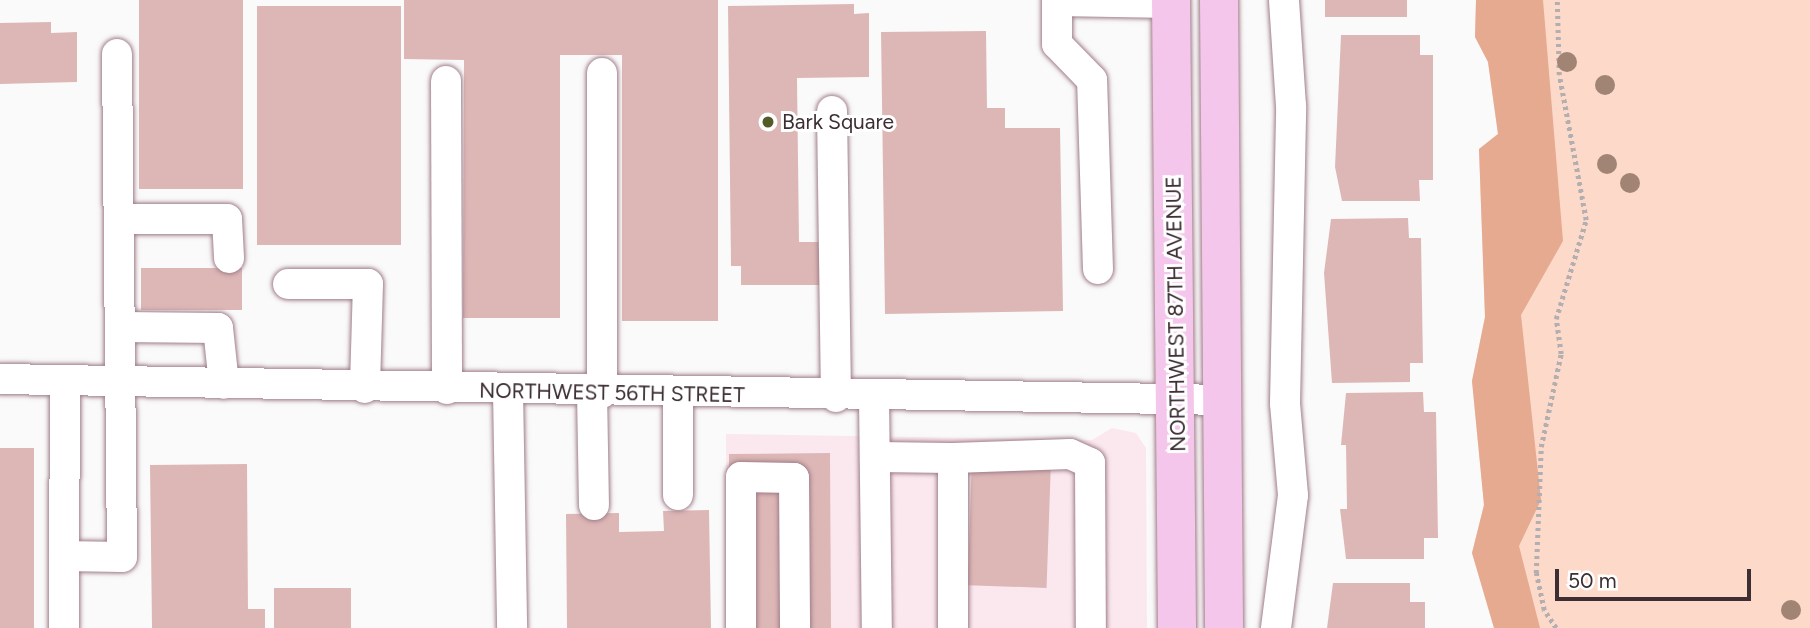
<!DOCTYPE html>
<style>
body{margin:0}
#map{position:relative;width:1810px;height:628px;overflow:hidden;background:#fafafa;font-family:Figtree,sans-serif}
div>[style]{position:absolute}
.built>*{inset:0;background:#fbe8ee}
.green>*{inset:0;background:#fdd9c9}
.forest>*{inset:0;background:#e5aa90}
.building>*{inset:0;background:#ddb7b6;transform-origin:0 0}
.path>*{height:4.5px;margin-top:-2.25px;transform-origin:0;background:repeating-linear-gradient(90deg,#b3aeb0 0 3.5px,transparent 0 7px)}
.roads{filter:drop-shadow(0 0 2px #a07e89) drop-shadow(0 0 2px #a07e89)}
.minor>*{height:30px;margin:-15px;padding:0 15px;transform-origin:15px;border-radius:15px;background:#fff}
.major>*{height:38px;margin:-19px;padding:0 19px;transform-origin:19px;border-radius:19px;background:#f4c6eb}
.trees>*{width:20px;height:20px;margin:-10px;border-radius:50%;background:#a18474}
.dots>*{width:19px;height:19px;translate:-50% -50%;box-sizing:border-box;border:4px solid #fff;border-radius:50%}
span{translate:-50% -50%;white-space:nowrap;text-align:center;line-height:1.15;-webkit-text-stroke:6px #fff;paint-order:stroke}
.poi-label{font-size:21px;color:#3c2e32}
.left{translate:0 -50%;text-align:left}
.street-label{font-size:21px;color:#3c2e32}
.scale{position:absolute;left:1555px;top:569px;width:196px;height:32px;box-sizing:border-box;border:4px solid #3c2e32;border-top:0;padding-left:9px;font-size:21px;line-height:24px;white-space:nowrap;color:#3c2e32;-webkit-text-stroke:5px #fff;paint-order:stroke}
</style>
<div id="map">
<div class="built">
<i style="clip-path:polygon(1112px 428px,1136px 433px,1146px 448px,1147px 628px,727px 628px,726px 434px,1092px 440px)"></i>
</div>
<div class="green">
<i style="clip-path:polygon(1476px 0,1810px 0,1810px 628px,1494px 628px,1472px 553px,1484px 505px,1472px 381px,1485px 317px,1479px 149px,1498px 134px,1488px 62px,1475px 37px)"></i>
</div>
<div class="forest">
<i style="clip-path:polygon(1476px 0,1543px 0,1563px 241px,1521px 315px,1541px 500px,1519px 546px,1540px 628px,1494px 628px,1472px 553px,1484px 505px,1472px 381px,1485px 317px,1479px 149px,1498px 134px,1488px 62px,1475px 37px)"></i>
</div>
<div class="building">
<i style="left:139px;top:0;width:104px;height:189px"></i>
<i style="clip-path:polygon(404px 0,718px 0,718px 321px,622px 321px,622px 55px,560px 55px,560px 318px,463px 318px,464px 60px,404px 59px)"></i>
<i style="left:1325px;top:0;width:82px;height:17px"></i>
<i style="clip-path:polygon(854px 4px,854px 14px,869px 13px,869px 77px,797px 78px,799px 242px,819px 242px,820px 285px,741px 285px,741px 266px,731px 266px,728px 6px)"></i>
<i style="left:401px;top:6px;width:239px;height:144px;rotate:90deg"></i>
<i style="clip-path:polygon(51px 22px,51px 33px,77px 32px,77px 82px,0 84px,0 23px)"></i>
<i style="clip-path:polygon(986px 31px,987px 108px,1005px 108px,1005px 128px,1060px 128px,1063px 311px,885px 314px,881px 32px)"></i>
<i style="clip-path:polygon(1341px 35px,1420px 35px,1420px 55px,1433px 55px,1433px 180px,1419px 180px,1420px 201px,1342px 201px,1335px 167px)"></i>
<i style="clip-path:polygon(1408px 218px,1409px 238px,1421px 238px,1423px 363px,1410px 363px,1410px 382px,1332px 383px,1324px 273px,1331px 219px)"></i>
<i style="left:141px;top:268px;width:101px;height:42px"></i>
<i style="clip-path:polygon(1423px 392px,1424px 412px,1436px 412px,1438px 538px,1424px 538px,1424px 559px,1346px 559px,1340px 509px,1347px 509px,1346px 445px,1341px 445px,1346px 393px)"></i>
<i style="left:34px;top:448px;width:180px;height:34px;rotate:90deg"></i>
<i style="clip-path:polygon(830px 453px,831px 628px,755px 628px,729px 489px,729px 454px)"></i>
<i style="left:1051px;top:461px;width:127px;height:79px;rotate:92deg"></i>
<i style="clip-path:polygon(247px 464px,248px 609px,265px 609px,265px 628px,152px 628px,150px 465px)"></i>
<i style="clip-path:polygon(709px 510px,711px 628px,567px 628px,566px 514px,619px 513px,619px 532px,664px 531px,663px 511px)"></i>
<i style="clip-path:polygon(1333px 583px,1410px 583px,1410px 602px,1425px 602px,1425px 628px,1327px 628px)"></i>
<i style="left:274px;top:588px;width:77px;height:40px"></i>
</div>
<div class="path">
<i style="left:1556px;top:628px;width:22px;rotate:-124deg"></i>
<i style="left:1544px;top:610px;width:38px;rotate:-102deg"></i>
<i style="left:1536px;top:573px;width:126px;rotate:-87.7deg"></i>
<i style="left:1541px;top:447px;width:95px;rotate:-77.9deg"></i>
<i style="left:1561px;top:354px;width:35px;rotate:-98deg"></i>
<i style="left:1556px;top:319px;width:103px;rotate:-73.1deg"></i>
<i style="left:1586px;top:220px;width:147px;rotate:-100.5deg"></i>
<i style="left:1559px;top:75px;width:75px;rotate:-91.5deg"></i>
</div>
<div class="roads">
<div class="minor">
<i style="left:446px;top:81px;width:308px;rotate:89.8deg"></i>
<i style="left:832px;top:111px;width:286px;rotate:89.2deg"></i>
<i style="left:120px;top:219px;width:107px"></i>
<i style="left:227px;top:219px;width:39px;rotate:87deg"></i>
<i style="left:1098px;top:269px;width:189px;rotate:-91.8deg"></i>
<i style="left:1092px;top:80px;width:50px;rotate:-134.2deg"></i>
<i style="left:1057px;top:44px;width:43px;rotate:-90deg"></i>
<i style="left:1057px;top:1px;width:114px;rotate:1deg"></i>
<i style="left:288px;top:284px;width:80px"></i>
<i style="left:368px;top:284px;width:104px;rotate:91.7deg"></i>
<i style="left:122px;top:327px;width:96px;rotate:0.6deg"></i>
<i style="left:218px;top:328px;width:56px;rotate:83.9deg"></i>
<i style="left:0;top:379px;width:1225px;rotate:0.98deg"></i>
<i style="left:508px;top:391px;width:237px;rotate:89deg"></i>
<i style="left:592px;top:392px;width:113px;rotate:89deg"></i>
<i style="left:602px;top:393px;width:320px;rotate:-90deg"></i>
<i style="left:874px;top:397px;width:231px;rotate:89.3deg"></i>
<i style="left:875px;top:457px;width:78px;rotate:0.7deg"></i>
<i style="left:953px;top:458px;width:170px;rotate:90deg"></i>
<i style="left:953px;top:458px;width:117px;rotate:-2deg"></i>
<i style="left:1070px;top:454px;width:22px;rotate:24deg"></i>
<i style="left:1090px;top:463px;width:165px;rotate:89.7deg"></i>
<i style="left:678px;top:495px;width:101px;rotate:-90deg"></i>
<i style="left:64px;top:556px;width:58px;rotate:1deg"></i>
<i style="left:122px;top:557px;width:503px;rotate:-90.57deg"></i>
<i style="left:64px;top:628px;width:247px;rotate:-89.8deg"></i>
<i style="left:741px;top:628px;width:151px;rotate:-90deg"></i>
<i style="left:741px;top:477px;width:53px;rotate:1.1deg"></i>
<i style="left:794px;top:478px;width:150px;rotate:89.6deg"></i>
<i style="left:1276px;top:628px;width:134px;rotate:-82.7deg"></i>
<i style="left:1293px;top:495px;width:92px;rotate:-95deg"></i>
<i style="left:1285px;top:403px;width:297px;rotate:-88.8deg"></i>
<i style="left:1291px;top:106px;width:106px;rotate:-93.8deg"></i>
</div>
<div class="major">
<i style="left:1171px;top:0;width:628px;rotate:89.45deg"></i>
<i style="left:1219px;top:0;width:628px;rotate:89.54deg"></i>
</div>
</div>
<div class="trees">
<i style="left:1567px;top:62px"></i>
<i style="left:1605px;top:85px"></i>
<i style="left:1607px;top:164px"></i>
<i style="left:1630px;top:183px"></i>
<i style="left:1791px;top:610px"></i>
</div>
<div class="dots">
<i style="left:768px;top:122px;background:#545a28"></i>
</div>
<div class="poi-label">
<span class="left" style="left:782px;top:122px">Bark Square</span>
</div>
<div class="street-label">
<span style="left:1176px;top:314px;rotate:-91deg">NORTHWEST 87TH AVENUE</span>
<span style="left:612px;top:393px;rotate:1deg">NORTHWEST 56TH STREET</span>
</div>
<div class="scale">50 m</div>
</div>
